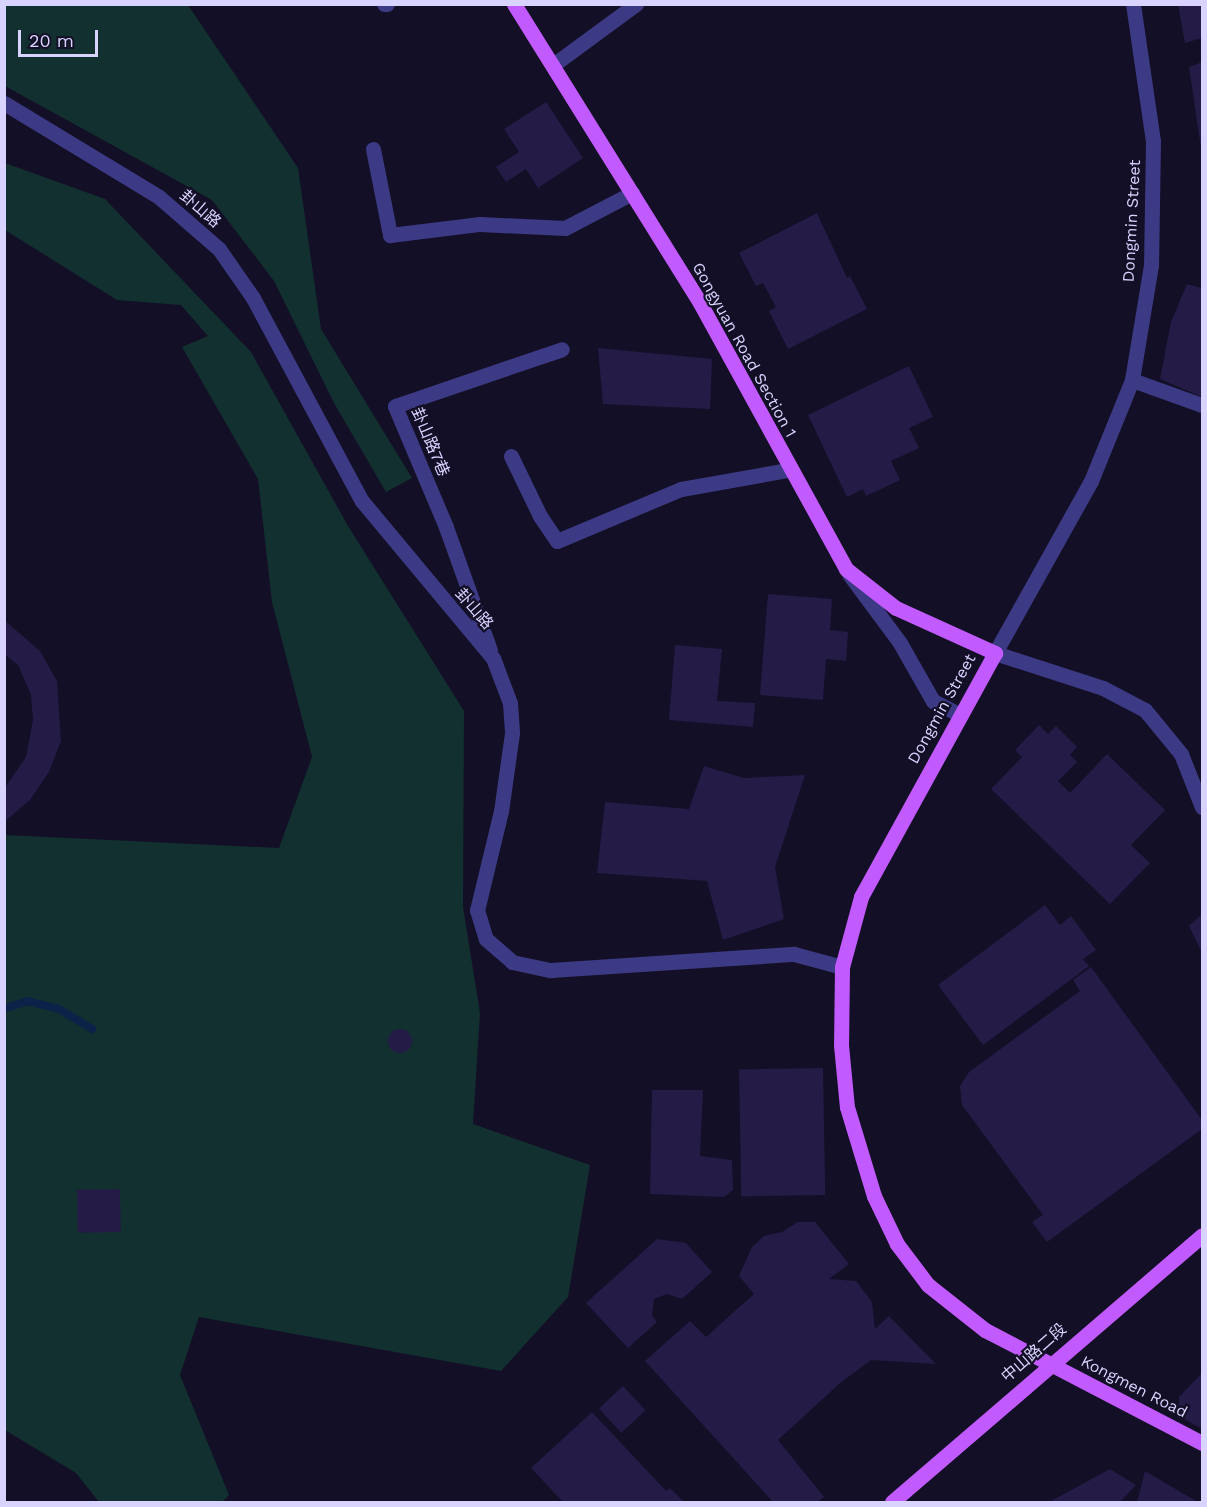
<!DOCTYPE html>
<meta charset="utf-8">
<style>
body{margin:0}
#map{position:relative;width:1207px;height:1507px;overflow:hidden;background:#130f26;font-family:"Work Sans","Noto Sans TC",sans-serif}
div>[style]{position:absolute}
.green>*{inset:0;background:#12302f}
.stream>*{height:8px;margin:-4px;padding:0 4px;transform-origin:4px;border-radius:4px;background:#0c2248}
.building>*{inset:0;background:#241b47;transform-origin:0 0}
.round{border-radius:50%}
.minor>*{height:15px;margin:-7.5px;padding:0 7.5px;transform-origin:7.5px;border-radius:7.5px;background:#3d3a85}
.major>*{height:15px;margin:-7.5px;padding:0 7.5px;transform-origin:7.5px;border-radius:7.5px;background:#c25bff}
span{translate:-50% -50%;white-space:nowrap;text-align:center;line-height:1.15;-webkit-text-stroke:4.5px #130f26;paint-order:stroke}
.street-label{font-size:16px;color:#d9d4ff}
.frame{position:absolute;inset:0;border:6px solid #d9d4ff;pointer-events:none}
.scale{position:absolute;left:18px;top:30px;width:80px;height:27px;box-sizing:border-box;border:3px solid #d9d4ff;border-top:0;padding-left:8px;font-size:18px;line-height:21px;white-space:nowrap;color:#d9d4ff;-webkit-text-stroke:4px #130f26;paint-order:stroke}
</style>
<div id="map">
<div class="green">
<i style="clip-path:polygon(4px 5px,188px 5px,298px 168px,321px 329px,412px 478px,386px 492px,334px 403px,274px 281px,212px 200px,5px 86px)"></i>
<i style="clip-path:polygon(5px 163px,105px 199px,251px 352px,348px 526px,464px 711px,463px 907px,480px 1013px,473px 1124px,590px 1165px,568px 1297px,501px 1371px,199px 1317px,180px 1375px,229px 1495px,222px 1502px,99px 1502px,76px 1473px,5px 1430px,5px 835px,279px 848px,312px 757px,272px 602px,258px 479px,182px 347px,208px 336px,181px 305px,117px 300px,5px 230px)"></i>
</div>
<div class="stream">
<i style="left:4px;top:1009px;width:24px;rotate:-19deg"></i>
<i style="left:27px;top:1001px;width:33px;rotate:14deg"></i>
<i style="left:59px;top:1009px;width:39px;rotate:31deg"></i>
</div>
<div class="building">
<i style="clip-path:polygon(1178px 4px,1202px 4px,1202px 38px,1185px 43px)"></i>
<i style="clip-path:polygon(1202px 62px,1202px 148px,1201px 148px,1189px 67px)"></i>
<i style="clip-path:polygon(546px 102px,583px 158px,538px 188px,526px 169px,506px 182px,496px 167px,519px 152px,504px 129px)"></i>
<i style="clip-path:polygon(817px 213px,847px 278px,850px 276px,867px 309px,788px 349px,769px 311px,776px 307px,763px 283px,756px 286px,739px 253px)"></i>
<i style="clip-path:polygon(1187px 284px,1202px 288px,1202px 397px,1160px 379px,1171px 322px)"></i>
<i style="clip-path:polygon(598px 348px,712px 359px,710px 409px,603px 404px)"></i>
<i style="clip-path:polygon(909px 366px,933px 417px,909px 428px,919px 448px,891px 461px,900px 480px,866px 496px,863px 489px,847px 497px,808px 415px)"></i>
<i style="clip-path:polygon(768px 594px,832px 599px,830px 630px,848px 632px,846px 661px,826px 659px,823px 700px,760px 695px)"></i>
<i style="clip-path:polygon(4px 620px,40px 651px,57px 681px,61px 741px,49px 772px,30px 800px,4px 822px,4px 789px,26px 757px,33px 720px,31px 695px,18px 665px,4px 654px)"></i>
<i style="clip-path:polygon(675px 645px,722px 649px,717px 701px,755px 703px,753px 727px,669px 720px)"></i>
<i style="clip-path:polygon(1039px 725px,1048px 734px,1056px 726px,1077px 747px,1070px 755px,1077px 762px,1058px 781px,1070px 793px,1107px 754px,1165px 810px,1131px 845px,1150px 863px,1110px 904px,991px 789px,1022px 757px,1015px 750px)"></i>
<i style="clip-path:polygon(704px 766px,744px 778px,805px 775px,775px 867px,784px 919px,723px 940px,707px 881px,597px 873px,605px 802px,689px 809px)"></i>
<i style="clip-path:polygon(1045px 905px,1060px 925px,1071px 916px,1096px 950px,1083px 959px,1089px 966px,983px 1045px,938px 985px)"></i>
<i style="clip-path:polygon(1202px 914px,1202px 953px,1189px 926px)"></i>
<i style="clip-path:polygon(1091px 967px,1202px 1120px,1202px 1129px,1047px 1242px,1032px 1222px,1043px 1215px,962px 1105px,960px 1086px,969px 1072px,1080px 991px,1073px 980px)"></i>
<i class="round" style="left:388px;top:1029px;width:24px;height:24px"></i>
<i style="left:823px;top:1068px;width:127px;height:84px;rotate:89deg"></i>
<i style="clip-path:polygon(652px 1090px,703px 1090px,700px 1156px,732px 1160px,733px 1190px,724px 1197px,650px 1194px)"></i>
<i style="left:120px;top:1189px;width:43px;height:43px;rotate:89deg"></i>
<i style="clip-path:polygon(798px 1222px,815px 1222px,849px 1264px,829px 1279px,856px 1281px,872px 1302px,875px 1329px,889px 1316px,936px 1364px,871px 1360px,839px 1384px,778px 1440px,824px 1497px,817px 1502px,773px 1502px,645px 1361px,690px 1321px,706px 1337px,754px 1294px,739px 1276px,752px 1247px,764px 1236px,782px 1232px)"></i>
<i style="clip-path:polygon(657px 1239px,686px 1243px,712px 1272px,682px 1299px,667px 1294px,654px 1299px,652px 1315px,657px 1322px,628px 1348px,586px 1303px)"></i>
<i style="clip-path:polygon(1202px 1373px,1202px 1429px,1179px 1416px,1179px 1397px)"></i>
<i style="left:623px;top:1386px;width:33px;height:33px;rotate:47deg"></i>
<i style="clip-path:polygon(592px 1412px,666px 1491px,670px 1488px,684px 1502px,563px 1502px,531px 1468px)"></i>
<i style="clip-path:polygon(1110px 1469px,1136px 1485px,1120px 1502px,1049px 1502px)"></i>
<i style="clip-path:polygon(1145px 1471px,1196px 1501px,1137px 1502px)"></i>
</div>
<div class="minor">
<i style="left:384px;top:4px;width:3px"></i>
<i style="left:1133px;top:4px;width:138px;rotate:81.7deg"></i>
<i style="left:1153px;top:141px;width:124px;rotate:90.9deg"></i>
<i style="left:1151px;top:265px;width:117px;rotate:99.4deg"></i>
<i style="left:1132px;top:380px;width:109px;rotate:112.1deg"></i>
<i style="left:1091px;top:481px;width:197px;rotate:119.2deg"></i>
<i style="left:995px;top:653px;width:114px;rotate:18deg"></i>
<i style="left:1103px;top:688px;width:47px;rotate:27.6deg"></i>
<i style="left:1145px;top:710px;width:57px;rotate:50.7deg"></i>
<i style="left:1181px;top:754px;width:57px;rotate:68.4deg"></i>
<i style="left:553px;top:65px;width:103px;rotate:-36.3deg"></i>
<i style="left:4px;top:103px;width:181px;rotate:31.2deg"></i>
<i style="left:159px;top:197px;width:79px;rotate:40.9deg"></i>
<i style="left:219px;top:249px;width:60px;rotate:55.2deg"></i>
<i style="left:253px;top:298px;width:230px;rotate:61.8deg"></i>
<i style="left:362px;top:501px;width:204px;rotate:50.2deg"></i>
<i style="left:493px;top:658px;width:48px;rotate:69.3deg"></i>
<i style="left:510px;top:703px;width:30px;rotate:86deg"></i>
<i style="left:512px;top:733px;width:79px;rotate:98deg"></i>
<i style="left:501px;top:811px;width:102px;rotate:103.6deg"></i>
<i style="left:477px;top:910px;width:30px;rotate:73deg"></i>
<i style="left:486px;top:939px;width:35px;rotate:41deg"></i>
<i style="left:512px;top:962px;width:40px;rotate:12deg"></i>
<i style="left:551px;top:970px;width:244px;rotate:-3.8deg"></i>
<i style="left:794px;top:954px;width:50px;rotate:15.2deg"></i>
<i style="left:373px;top:149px;width:88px;rotate:78.8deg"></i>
<i style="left:390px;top:235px;width:91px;rotate:-7deg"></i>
<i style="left:480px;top:224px;width:85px;rotate:2.7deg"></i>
<i style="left:565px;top:228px;width:76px;rotate:-27.6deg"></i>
<i style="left:1132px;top:380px;width:74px;rotate:19.7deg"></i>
<i style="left:511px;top:456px;width:67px;rotate:64.2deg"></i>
<i style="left:540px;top:516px;width:30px;rotate:56deg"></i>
<i style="left:557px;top:541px;width:134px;rotate:-22.8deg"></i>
<i style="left:681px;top:489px;width:109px;rotate:-10.1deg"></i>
<i style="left:849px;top:574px;width:86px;rotate:53.5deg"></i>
<i style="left:900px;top:643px;width:67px;rotate:60.4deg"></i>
<i style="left:933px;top:701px;width:29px;rotate:27deg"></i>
<i style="left:490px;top:650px;width:131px;rotate:-109.7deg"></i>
<i style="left:446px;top:527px;width:131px;rotate:-112.9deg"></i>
<i style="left:395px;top:406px;width:176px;rotate:-18.8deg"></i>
</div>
<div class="major">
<i style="left:514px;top:4px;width:352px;rotate:58.1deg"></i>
<i style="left:700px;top:303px;width:303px;rotate:61.2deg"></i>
<i style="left:846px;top:569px;width:63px;rotate:38deg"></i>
<i style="left:896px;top:608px;width:109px;rotate:24.4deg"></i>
<i style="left:995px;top:653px;width:278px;rotate:118.8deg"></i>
<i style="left:861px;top:897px;width:73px;rotate:105.2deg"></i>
<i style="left:842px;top:967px;width:78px;rotate:90.7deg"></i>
<i style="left:841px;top:1045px;width:62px;rotate:84.5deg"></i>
<i style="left:847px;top:1107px;width:93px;rotate:73.1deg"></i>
<i style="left:874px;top:1196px;width:53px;rotate:64.4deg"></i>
<i style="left:897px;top:1244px;width:51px;rotate:52.9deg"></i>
<i style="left:928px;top:1285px;width:73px;rotate:38.3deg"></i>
<i style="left:985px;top:1330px;width:245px;rotate:27.5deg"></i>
<i style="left:892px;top:1502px;width:409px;rotate:-40.7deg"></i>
</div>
<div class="street-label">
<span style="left:200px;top:209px;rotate:41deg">卦山路</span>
<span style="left:1132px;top:221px;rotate:-87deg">Dongmin Street</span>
<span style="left:744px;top:350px;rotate:61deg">Gongyuan Road Section 1</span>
<span style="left:430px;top:442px;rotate:67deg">卦山路7巷</span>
<span style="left:474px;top:609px;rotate:49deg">卦山路</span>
<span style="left:942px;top:709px;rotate:-61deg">Dongmin Street</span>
<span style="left:1034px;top:1353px;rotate:-41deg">中山路二段</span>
<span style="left:1134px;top:1387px;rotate:27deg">Kongmen Road</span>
</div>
<div class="frame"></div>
<div class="scale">20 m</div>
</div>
